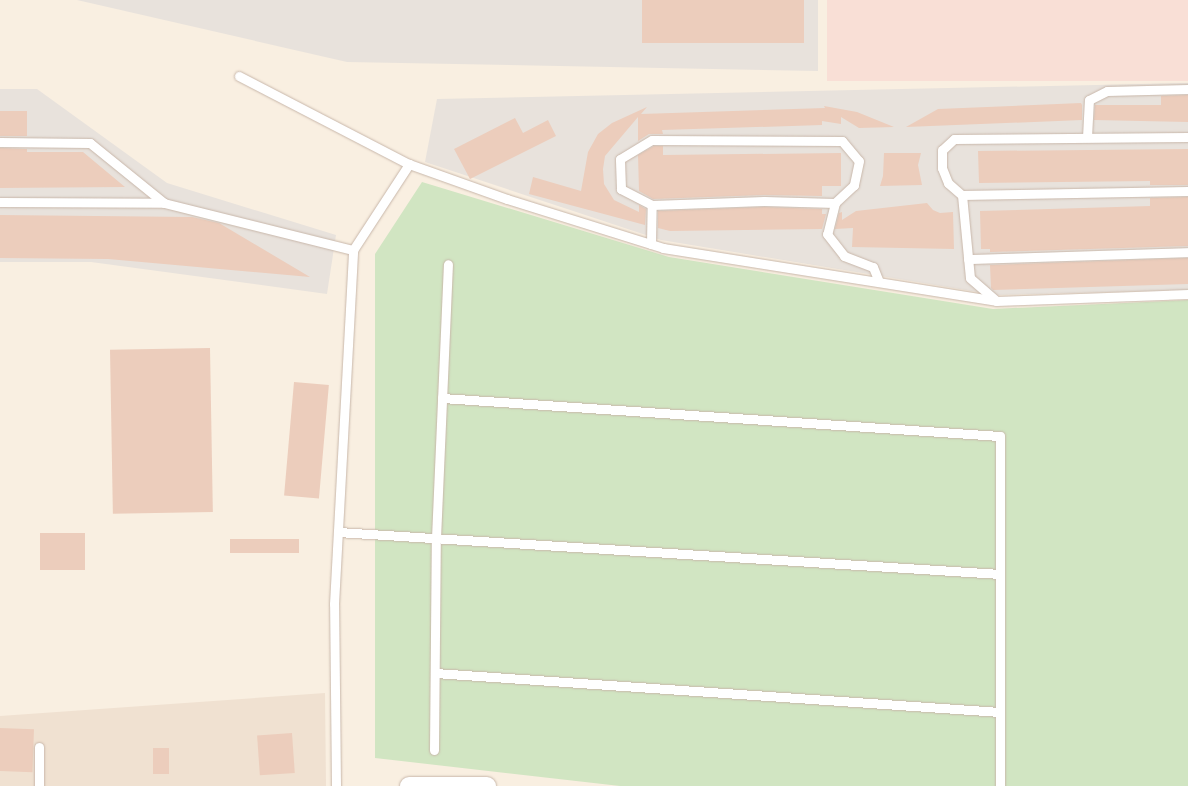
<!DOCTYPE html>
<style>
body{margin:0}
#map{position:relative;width:1188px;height:786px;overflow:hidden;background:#f9efe1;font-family:"Fira Sans",sans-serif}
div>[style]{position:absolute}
.residential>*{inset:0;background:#f0e1d1}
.commercial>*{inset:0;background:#f9dfd6;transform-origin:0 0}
.industrial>*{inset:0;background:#e8e2dc}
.green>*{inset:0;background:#d1e5c2}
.building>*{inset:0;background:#eccdbc;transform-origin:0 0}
.roads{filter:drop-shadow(0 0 1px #c8b7aa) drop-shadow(0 0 1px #c8b7aa)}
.service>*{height:9px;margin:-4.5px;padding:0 4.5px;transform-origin:4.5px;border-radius:4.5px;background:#fff}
.minor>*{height:18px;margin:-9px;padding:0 9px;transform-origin:9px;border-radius:9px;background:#fff}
span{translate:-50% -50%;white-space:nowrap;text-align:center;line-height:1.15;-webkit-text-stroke:4px #fdf3e7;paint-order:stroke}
</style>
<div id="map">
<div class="residential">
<i style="clip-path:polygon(325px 693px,326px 786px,0 786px,0 716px)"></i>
</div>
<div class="commercial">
<i style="left:827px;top:0;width:361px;height:81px"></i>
</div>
<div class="industrial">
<i style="clip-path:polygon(77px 0,818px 0,818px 71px,347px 62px)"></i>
<i style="clip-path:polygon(1188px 83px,1188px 290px,996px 295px,661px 240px,425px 162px,437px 99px)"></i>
<i style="clip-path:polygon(0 89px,37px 89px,167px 183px,336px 235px,327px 294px,91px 262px,0 262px)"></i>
</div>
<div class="green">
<i style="clip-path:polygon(422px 182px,669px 257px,993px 309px,1188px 300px,1188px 786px,620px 786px,375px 758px,375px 254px)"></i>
</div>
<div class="building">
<i style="left:642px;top:0;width:162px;height:43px"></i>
<i style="clip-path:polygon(1188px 95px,1188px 122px,1094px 120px,1095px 105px,1161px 105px,1161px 96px)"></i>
<i style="clip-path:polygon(1081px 103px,1082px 105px,1082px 120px,906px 127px,938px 109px)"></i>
<i style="clip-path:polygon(824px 106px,857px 112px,894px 127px,859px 128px,841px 117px,841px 124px,822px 121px,822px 125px,662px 130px,663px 134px,649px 134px,638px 141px,638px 117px,605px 156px,603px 169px,604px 184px,614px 200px,639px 212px,639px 205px,646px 209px,645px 225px,529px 194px,533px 177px,581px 191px,588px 152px,598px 134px,612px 123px,647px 107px,641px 114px,825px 108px)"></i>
<i style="left:0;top:111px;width:27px;height:25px"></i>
<i style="clip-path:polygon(515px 118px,523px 133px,548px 120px,556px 136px,470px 179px,454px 149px)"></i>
<i style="clip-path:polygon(654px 146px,663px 146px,663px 155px,841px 153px,841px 186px,822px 186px,822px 196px,764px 195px,653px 199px,639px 191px,638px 155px)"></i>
<i style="clip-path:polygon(0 148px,27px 149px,27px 152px,83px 152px,125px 187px,0 188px)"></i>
<i style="clip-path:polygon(1188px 149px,1188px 185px,1150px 185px,1150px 181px,979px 183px,978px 151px)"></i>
<i style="clip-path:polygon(884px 153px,921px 153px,918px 165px,922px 185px,880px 186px,883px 176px)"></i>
<i style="clip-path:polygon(1188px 197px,1188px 246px,990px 252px,990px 249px,981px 249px,980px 211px,1150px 206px,1150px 198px)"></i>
<i style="clip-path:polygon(927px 203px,933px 210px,940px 213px,953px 212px,954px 249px,852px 247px,853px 228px,835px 229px,839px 213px,842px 212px,842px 220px,856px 211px)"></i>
<i style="clip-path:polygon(764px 207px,822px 209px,822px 214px,826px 214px,822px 229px,670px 231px,658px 228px,658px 211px)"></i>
<i style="clip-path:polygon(0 215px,192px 217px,219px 223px,310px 277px,108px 259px,0 258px)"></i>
<i style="clip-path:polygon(1188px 258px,1188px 284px,993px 290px,991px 288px,990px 265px)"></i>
<i style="left:210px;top:348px;width:164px;height:100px;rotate:89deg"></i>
<i style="left:294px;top:382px;width:35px;height:114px;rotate:5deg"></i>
<i style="left:40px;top:533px;width:45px;height:37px"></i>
<i style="left:299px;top:539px;width:14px;height:69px;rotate:90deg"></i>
<i style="left:0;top:728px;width:34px;height:43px;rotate:2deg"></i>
<i style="left:292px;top:733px;width:40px;height:35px;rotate:86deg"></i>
<i style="left:153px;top:748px;width:16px;height:26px"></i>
</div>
<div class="roads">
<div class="service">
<i style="left:239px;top:76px;width:191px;rotate:27.4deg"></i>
<i style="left:1087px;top:137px;width:37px;rotate:-87deg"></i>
<i style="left:1089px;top:100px;width:20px;rotate:-27deg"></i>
<i style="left:1107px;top:91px;width:81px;rotate:-1.4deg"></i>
<i style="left:1188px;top:137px;width:234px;rotate:179.5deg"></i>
<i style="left:954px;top:139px;width:16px;rotate:137deg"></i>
<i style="left:942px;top:150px;width:18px;rotate:90deg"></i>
<i style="left:942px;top:168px;width:16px;rotate:68deg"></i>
<i style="left:948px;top:183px;width:18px;rotate:41deg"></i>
<i style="left:962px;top:195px;width:226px;rotate:-1deg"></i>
<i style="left:0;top:142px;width:90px;rotate:0.6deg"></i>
<i style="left:90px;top:143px;width:95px;rotate:39deg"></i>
<i style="left:164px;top:203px;width:195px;rotate:14deg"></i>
<i style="left:962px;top:195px;width:83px;rotate:84.5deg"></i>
<i style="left:970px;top:278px;width:35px;rotate:41deg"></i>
<i style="left:0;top:202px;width:164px;rotate:0.3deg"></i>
<i style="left:835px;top:203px;width:32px;rotate:104deg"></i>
<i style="left:827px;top:234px;width:28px;rotate:52deg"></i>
<i style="left:844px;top:256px;width:31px;rotate:21deg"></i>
<i style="left:873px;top:267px;width:16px;rotate:68deg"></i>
<i style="left:651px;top:244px;width:39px;rotate:-89deg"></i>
<i style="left:652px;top:205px;width:35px;rotate:-153deg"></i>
<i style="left:621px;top:189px;width:30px;rotate:-92deg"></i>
<i style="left:620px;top:159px;width:37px;rotate:-31deg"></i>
<i style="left:652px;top:140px;width:190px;rotate:0.3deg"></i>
<i style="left:842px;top:141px;width:26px;rotate:50deg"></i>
<i style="left:859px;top:161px;width:25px;rotate:102deg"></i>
<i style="left:854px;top:185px;width:26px;rotate:137deg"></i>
<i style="left:835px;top:203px;width:71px;rotate:-178.4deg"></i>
<i style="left:764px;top:201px;width:112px;rotate:178deg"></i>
<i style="left:968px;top:259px;width:220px;rotate:-1.8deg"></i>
<i style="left:442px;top:398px;width:559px;rotate:3.9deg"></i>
<i style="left:1000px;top:436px;width:138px;rotate:90deg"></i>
<i style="left:338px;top:532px;width:663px;rotate:3.63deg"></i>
<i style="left:1000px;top:574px;width:212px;rotate:90deg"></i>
<i style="left:435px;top:673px;width:566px;rotate:3.95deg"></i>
<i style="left:434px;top:750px;width:212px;rotate:-89.5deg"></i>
<i style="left:436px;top:538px;width:274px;rotate:-87.5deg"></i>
<i style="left:39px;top:786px;width:39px;rotate:-90deg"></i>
<i style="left:336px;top:786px;width:182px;rotate:-90.6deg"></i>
<i style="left:334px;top:604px;width:355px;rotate:-86.9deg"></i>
<i style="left:353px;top:250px;width:103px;rotate:-56.9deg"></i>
<i style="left:409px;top:164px;width:104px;rotate:19.7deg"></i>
<i style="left:507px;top:199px;width:164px;rotate:17.4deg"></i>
<i style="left:663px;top:248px;width:337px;rotate:9deg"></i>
<i style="left:996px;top:301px;width:192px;rotate:-2.1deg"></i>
</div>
<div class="minor">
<i style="left:409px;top:786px;width:78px"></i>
</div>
</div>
</div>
